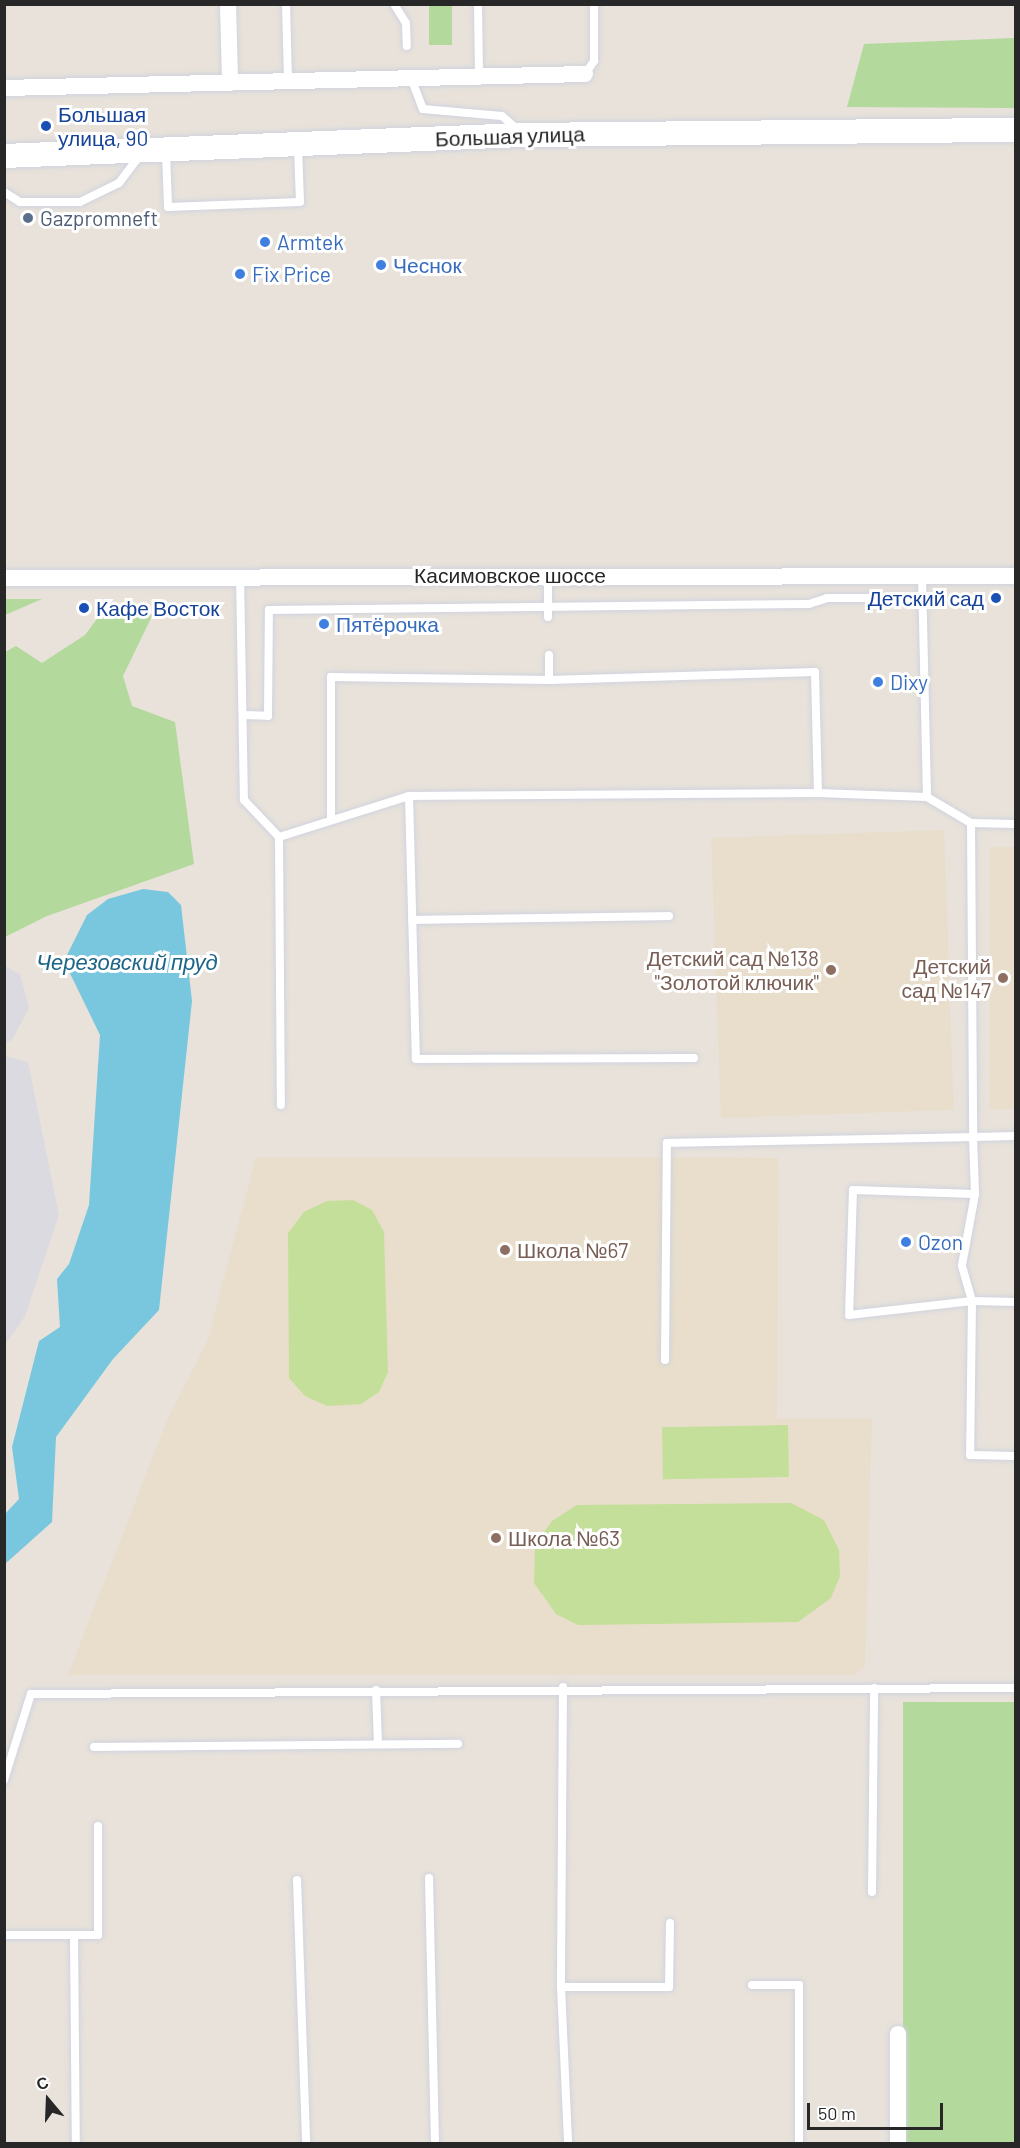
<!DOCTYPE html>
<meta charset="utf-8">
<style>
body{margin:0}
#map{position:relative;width:1020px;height:2148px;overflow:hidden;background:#e8e2da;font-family:Barlow,sans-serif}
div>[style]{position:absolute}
.industrial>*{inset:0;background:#dcdae1}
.education>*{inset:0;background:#e8decb;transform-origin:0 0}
.green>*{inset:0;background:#b3d99c;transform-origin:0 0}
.pitch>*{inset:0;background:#c4df99;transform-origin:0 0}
.water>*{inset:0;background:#78c7df}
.roads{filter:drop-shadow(0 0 2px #d0d3df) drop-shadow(0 0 2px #d0d3df)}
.lane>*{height:8px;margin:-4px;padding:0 4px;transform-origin:4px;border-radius:4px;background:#fff}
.street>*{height:16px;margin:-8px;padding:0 8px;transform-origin:8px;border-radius:8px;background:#fff}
.secondary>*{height:24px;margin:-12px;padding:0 12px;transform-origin:12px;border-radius:12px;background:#fff}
.dots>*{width:16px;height:16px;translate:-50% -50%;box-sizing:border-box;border:3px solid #fff;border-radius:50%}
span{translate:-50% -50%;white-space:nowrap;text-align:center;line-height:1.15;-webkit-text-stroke:6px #fff;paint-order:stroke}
.transit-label{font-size:21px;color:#164399}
.left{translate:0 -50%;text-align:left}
.right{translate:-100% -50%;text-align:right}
.street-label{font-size:21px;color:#272727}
.service-label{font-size:21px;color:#4e5e75}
.shop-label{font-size:21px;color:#366cbe}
.education-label{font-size:21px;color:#785e54}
.water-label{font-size:22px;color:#1c6586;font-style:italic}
.frame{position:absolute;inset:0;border:6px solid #272727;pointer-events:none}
.north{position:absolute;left:18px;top:2070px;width:60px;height:60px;-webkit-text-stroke:4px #fff;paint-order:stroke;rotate:341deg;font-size:16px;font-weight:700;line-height:24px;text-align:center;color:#272727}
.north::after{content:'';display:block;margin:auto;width:21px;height:27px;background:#272727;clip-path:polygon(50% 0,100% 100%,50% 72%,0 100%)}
.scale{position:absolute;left:807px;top:2103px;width:136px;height:27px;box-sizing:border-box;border:3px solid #272727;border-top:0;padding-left:8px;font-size:18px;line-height:21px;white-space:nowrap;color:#272727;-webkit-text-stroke:4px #fff;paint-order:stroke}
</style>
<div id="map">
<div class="industrial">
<i style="clip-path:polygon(5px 966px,20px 974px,29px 1008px,12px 1040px,5px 1043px)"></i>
<i style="clip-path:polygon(5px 1056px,28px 1062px,59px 1215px,25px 1316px,5px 1345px)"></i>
</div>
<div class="education">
<i style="left:944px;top:830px;width:280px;height:233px;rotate:88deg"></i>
<i style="left:990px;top:847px;width:25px;height:262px"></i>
<i style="clip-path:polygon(256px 1157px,778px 1158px,777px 1418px,872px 1419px,865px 1666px,854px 1675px,68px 1675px,168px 1418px,207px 1342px)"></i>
</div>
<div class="green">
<i style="left:429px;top:5px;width:23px;height:40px"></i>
<i style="clip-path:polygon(1015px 38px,1015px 108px,847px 107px,864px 44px)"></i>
<i style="clip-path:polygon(5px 599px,42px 599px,5px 615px)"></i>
<i style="clip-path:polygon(153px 614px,123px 676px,132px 706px,175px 722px,194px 864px,47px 916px,5px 937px,5px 652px,16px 646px,42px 663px,85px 635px,99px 616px)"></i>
<i style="left:903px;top:1702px;width:112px;height:441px"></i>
</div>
<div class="pitch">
<i style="clip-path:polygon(353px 1200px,372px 1210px,384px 1232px,388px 1372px,379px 1392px,361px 1404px,327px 1406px,305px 1396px,289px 1378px,288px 1233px,304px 1212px,327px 1201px)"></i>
<i style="left:788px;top:1425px;width:52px;height:126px;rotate:89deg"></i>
<i style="clip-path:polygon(791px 1503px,824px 1520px,839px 1550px,840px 1576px,831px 1598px,798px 1622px,578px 1625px,556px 1614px,534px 1583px,535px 1545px,552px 1521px,577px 1505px)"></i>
</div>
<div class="water">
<i style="clip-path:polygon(143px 889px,168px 892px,181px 905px,192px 1001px,159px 1310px,113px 1359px,56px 1437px,52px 1522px,5px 1564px,5px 1514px,19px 1499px,12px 1447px,39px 1341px,60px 1327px,57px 1279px,69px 1264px,89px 1205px,100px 1035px,64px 961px,87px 915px,108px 899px)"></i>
</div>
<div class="roads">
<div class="lane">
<i style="left:286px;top:4px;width:77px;rotate:88.5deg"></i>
<i style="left:394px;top:4px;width:22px;rotate:58deg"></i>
<i style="left:406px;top:23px;width:23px;rotate:88deg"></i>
<i style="left:478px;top:4px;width:73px;rotate:89.2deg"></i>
<i style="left:585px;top:74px;width:16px;rotate:-55deg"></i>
<i style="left:594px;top:61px;width:57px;rotate:-90deg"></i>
<i style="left:411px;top:78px;width:33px;rotate:69deg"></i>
<i style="left:423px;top:109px;width:79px;rotate:5.1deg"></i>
<i style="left:502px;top:116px;width:23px;rotate:41deg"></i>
<i style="left:166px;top:152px;width:55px;rotate:87.9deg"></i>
<i style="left:168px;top:207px;width:132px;rotate:-2.2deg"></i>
<i style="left:300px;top:202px;width:55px;rotate:-92.1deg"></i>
<i style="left:4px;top:192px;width:19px;rotate:32deg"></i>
<i style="left:20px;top:202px;width:60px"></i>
<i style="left:80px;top:202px;width:43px;rotate:-26deg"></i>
<i style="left:119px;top:183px;width:36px;rotate:-53deg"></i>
<i style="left:240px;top:575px;width:225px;rotate:89deg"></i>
<i style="left:244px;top:800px;width:51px;rotate:46.6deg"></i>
<i style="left:279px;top:837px;width:268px;rotate:89.6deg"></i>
<i style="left:548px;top:576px;width:41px;rotate:90deg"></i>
<i style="left:922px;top:576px;width:221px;rotate:88.7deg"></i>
<i style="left:927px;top:797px;width:51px;rotate:30.6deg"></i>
<i style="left:971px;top:823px;width:314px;rotate:89.6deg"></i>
<i style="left:973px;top:1137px;width:43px;rotate:-1.3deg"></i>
<i style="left:549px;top:655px;width:25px;rotate:90deg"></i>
<i style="left:243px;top:715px;width:25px;rotate:2deg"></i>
<i style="left:268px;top:716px;width:106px;rotate:-89.5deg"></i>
<i style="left:269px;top:610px;width:540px;rotate:-0.64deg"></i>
<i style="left:809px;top:604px;width:19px;rotate:-18deg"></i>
<i style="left:827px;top:598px;width:95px"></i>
<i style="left:409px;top:796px;width:263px;rotate:88.5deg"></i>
<i style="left:416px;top:1059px;width:278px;rotate:-0.2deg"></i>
<i style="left:331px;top:820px;width:143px;rotate:-90deg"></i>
<i style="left:331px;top:677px;width:218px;rotate:0.8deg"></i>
<i style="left:549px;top:680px;width:266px;rotate:-1.7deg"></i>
<i style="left:815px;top:672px;width:121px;rotate:88.6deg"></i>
<i style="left:818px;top:793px;width:109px;rotate:2.1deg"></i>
<i style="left:971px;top:823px;width:45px;rotate:1.3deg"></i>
<i style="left:279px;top:837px;width:136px;rotate:-17.5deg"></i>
<i style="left:409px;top:796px;width:409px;rotate:-0.4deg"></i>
<i style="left:412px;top:920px;width:257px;rotate:-0.9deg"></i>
<i style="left:1016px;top:1302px;width:44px;rotate:-178.7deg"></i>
<i style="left:972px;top:1301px;width:154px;rotate:90.7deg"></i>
<i style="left:970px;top:1455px;width:46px;rotate:1.2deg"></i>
<i style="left:665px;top:1360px;width:217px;rotate:-89.5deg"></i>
<i style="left:667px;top:1143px;width:306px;rotate:-1.1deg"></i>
<i style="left:973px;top:1137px;width:57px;rotate:88deg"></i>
<i style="left:975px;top:1194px;width:122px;rotate:-178.1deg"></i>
<i style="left:853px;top:1190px;width:125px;rotate:91.8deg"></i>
<i style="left:849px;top:1315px;width:124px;rotate:-6.5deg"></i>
<i style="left:972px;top:1301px;width:37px;rotate:-106deg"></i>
<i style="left:962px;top:1265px;width:72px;rotate:-79.6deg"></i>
<i style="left:563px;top:1687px;width:300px;rotate:90.4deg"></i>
<i style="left:561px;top:1987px;width:157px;rotate:87.4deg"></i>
<i style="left:376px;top:1690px;width:54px;rotate:87.9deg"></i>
<i style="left:94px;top:1747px;width:364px;rotate:-0.5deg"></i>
<i style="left:4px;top:1780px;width:90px;rotate:-72.6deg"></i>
<i style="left:31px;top:1694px;width:985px;rotate:-0.35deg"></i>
<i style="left:429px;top:1878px;width:266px;rotate:88.7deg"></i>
<i style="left:297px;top:1880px;width:264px;rotate:88deg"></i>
<i style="left:872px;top:1892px;width:204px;rotate:-89.4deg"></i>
<i style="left:4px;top:1935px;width:70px"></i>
<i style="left:74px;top:1935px;width:209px;rotate:89.5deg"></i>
<i style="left:74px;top:1935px;width:24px"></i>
<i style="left:98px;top:1935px;width:109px;rotate:-90deg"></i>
<i style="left:752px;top:1985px;width:47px"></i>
<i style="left:799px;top:1985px;width:159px;rotate:90deg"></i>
<i style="left:561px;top:1987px;width:108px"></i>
<i style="left:669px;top:1987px;width:64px;rotate:-89.1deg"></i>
</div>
<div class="street">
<i style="left:228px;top:4px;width:79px;rotate:88.5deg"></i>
<i style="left:4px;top:88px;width:581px;rotate:-1.38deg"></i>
<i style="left:4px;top:578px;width:1012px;rotate:-0.11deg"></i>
<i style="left:898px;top:2034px;width:110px;rotate:90deg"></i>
</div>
<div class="secondary">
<i style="left:4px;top:156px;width:519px;rotate:-2.32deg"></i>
<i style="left:523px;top:135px;width:493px;rotate:-0.6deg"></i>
</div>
</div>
<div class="dots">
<i style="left:46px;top:126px;background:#1a4fb4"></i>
<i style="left:28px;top:218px;background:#5c6f8a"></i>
<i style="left:265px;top:242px;background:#3f7fe0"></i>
<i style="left:381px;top:265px;background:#3f7fe0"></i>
<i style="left:240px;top:274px;background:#3f7fe0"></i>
<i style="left:996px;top:598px;background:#1a4fb4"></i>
<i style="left:84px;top:608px;background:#1a4fb4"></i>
<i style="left:324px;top:624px;background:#3f7fe0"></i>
<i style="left:878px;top:682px;background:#3f7fe0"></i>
<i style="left:831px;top:970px;background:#8d6e63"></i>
<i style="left:1003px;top:978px;background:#8d6e63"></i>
<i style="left:906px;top:1242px;background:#3f7fe0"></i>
<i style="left:505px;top:1250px;background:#8d6e63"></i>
<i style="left:496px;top:1538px;background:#8d6e63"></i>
</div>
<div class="transit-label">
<span class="left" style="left:58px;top:126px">Большая<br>улица, 90</span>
<span class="right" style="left:984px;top:598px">Детский сад</span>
<span class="left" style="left:96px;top:608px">Кафе Восток</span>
</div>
<div class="street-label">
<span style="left:510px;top:136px;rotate:-2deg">Большая улица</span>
<span style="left:510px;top:575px">Касимовское шоссе</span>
</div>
<div class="service-label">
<span class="left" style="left:40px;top:218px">Gazpromneft</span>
</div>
<div class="shop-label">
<span class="left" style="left:277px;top:242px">Armtek</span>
<span class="left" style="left:393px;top:265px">Чеснок</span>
<span class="left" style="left:252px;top:274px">Fix Price</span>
<span class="left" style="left:336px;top:624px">Пятёрочка</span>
<span class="left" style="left:890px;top:682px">Dixy</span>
<span class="left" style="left:918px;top:1242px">Ozon</span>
</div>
<div class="education-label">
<span class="right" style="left:819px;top:970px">Детский сад №138<br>"Золотой ключик"</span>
<span class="right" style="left:991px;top:978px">Детский<br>сад №147</span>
<span class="left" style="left:517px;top:1250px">Школа №67</span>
<span class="left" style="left:508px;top:1538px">Школа №63</span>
</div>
<div class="water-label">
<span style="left:127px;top:962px">Черезовский пруд</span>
</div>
<div class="frame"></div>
<div class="north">С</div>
<div class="scale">50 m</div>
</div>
